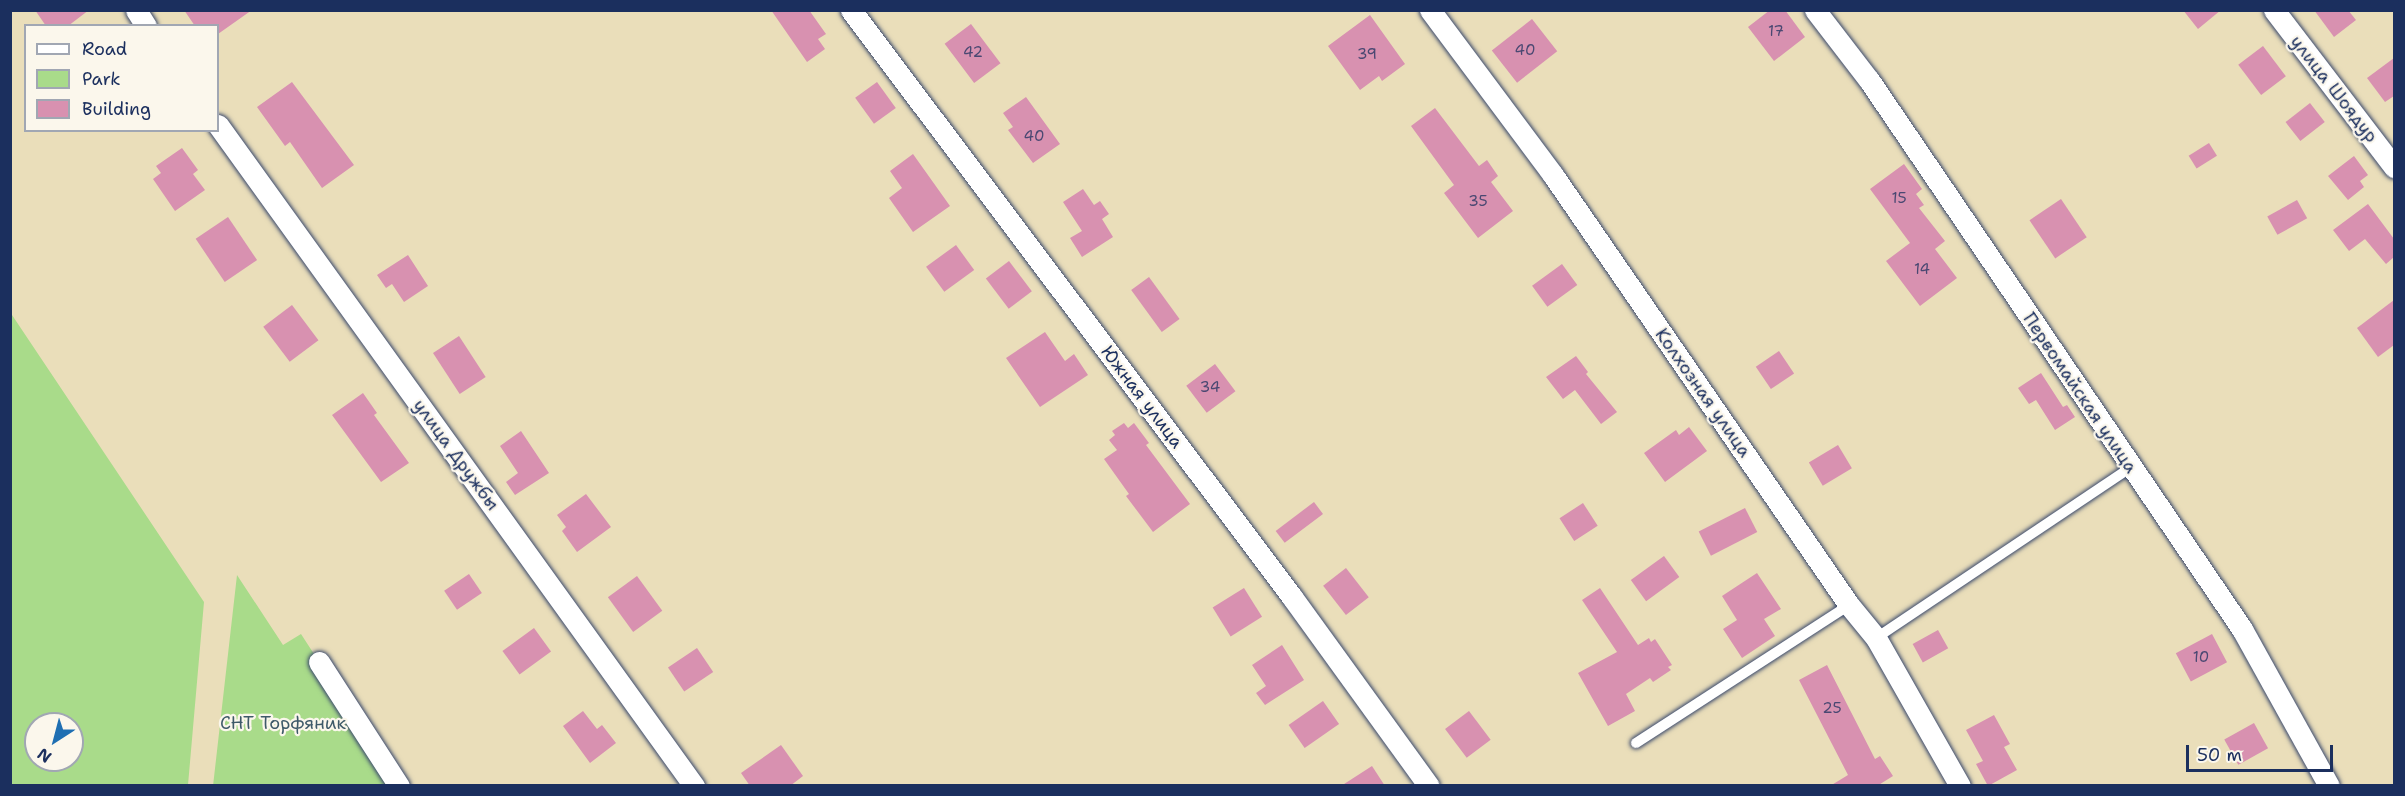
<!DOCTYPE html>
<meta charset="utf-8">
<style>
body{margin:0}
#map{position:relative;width:2405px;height:796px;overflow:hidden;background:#eadeba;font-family:"Shantell Sans",sans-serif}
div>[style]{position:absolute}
.green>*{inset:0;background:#a9db8a}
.building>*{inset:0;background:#d891b0;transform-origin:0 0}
.roads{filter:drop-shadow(0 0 2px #3a496c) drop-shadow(0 0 2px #3a496c)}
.lane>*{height:10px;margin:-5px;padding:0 5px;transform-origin:5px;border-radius:5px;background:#fff}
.street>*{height:21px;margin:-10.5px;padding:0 10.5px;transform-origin:10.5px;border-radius:10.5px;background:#fff}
span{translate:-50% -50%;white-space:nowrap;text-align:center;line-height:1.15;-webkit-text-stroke:4.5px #fbf7ec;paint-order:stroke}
.number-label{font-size:15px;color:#4a4872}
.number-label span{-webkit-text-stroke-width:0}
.street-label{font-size:18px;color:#1b2f5e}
.park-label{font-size:18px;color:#3e5a69}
.frame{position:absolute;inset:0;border:12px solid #1b2f5e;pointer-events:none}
.legend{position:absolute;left:24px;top:24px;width:195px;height:108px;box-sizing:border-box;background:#fbf7ec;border:2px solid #a1a7b3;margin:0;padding:8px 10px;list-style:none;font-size:18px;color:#1b2f5e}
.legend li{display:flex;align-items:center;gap:12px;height:30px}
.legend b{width:30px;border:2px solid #a1a7b3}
.north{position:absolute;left:24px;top:712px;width:60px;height:60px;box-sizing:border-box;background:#fbf7ec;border:2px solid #a1a7b3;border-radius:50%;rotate:216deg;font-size:16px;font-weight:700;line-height:24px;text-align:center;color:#1b2f5e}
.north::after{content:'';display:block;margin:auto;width:21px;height:27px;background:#1f6fb2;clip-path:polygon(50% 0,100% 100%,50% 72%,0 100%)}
.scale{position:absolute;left:2186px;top:745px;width:147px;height:27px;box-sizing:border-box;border:3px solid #1b2f5e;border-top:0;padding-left:8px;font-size:18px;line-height:21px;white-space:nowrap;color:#1b2f5e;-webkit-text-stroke:4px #fbf7ec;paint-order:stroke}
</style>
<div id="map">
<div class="green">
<i style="clip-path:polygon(evenodd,10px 312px,204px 602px,188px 785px,11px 785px,10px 312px,36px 724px,72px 724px,72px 760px,36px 760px,36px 724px)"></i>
<i style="clip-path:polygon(237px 575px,283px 645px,301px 634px,399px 785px,213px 786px)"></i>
</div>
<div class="building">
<i style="clip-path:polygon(35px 10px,89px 10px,68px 26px,46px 26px)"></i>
<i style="clip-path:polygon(184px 10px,252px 10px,218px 34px,218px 26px,195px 26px)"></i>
<i style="clip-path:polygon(771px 10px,809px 10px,826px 34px,818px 39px,825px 49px,807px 62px)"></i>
<i style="clip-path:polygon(1770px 10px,1785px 10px,1805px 37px,1774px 61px,1748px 27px)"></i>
<i style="clip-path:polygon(2183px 10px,2221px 10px,2198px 29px)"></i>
<i style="clip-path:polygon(2314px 10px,2348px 10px,2356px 20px,2334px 37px)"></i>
<i style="clip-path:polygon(1370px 15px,1405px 64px,1382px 81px,1379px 76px,1360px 90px,1328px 46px)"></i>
<i style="left:1532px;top:19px;width:41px;height:51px;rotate:52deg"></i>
<i style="left:971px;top:24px;width:49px;height:33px;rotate:53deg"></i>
<i style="left:2263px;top:46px;width:38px;height:31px;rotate:53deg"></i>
<i style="clip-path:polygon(2394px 58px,2394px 96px,2385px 102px,2367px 78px)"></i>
<i style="clip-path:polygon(292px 82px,354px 165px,322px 188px,290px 142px,285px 146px,257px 107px)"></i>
<i style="left:877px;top:82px;width:32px;height:27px;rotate:54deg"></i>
<i style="clip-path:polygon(1026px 97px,1060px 144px,1033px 163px,1008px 130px,1013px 127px,1003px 113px)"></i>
<i style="left:2310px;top:103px;width:24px;height:31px;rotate:52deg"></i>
<i style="clip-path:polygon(1435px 108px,1479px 166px,1487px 160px,1498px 176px,1491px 182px,1513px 211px,1478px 238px,1444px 193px,1454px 185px,1411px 126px)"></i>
<i style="left:2209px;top:143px;width:15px;height:24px;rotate:58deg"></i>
<i style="clip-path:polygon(182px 148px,198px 170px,193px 174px,205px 190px,175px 211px,153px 179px,161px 173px,156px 166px)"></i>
<i style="clip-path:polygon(913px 154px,950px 206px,913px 232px,889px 198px,902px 188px,890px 171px)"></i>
<i style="clip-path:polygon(2354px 156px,2368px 175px,2360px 181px,2364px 187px,2348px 200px,2328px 176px)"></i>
<i style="clip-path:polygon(1904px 164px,1922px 189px,1916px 194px,1924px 205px,1919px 208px,1945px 241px,1935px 249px,1957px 278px,1920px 306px,1886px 261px,1910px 243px,1870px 189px)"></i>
<i style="clip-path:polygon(1083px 189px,1094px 205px,1100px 201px,1109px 214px,1102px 219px,1113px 237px,1082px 257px,1070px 238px,1082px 231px,1063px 202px)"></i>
<i style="left:2061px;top:199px;width:46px;height:38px;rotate:56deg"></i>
<i style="left:2297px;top:200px;width:21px;height:34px;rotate:61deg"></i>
<i style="clip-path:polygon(2368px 204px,2394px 239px,2394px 257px,2386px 264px,2365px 239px,2349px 251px,2333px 230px)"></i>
<i style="left:228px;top:217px;width:52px;height:39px;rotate:56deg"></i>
<i style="left:956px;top:245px;width:31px;height:37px;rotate:54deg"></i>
<i style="clip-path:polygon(408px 255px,428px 286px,404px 302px,392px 284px,386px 288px,377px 275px)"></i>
<i style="left:1009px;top:261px;width:38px;height:29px;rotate:53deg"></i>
<i style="left:1562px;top:264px;width:26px;height:37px;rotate:54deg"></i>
<i style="left:1149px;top:277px;width:52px;height:22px;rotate:54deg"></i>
<i style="clip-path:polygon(2394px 300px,2394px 345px,2378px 357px,2357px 328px)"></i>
<i style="left:292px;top:305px;width:44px;height:36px;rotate:53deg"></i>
<i style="clip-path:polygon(1045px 332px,1065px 361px,1074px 354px,1088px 375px,1040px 407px,1006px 358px)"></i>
<i style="left:459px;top:336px;width:49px;height:31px;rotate:57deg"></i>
<i style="left:1779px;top:351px;width:27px;height:28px;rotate:56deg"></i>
<i style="clip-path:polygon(1576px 356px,1588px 372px,1586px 374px,1617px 412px,1601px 424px,1575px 390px,1563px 399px,1546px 377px)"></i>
<i style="left:1215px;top:364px;width:34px;height:36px;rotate:53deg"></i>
<i style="clip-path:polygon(2041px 373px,2063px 407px,2067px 405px,2075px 417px,2055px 430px,2036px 400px,2029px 404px,2018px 388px)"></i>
<i style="clip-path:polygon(363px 393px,377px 413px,374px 415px,409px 463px,381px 482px,332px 415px)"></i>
<i style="clip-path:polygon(1124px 423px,1128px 428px,1134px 423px,1149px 443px,1146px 445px,1190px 504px,1153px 532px,1126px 496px,1129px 494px,1104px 459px,1117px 450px,1109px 440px,1115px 435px,1112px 431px)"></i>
<i style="clip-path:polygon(1689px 427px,1707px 451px,1665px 482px,1644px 453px,1676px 430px,1679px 435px)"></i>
<i style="clip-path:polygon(521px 431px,549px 473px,515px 495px,506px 482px,518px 473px,500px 446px)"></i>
<i style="left:1838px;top:445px;width:27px;height:34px;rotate:59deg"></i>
<i style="clip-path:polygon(586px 494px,611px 527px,577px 552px,562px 531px,566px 527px,557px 515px)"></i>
<i style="left:1314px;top:502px;width:15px;height:48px;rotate:53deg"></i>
<i style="left:1583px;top:503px;width:27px;height:28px;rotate:57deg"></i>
<i style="left:1745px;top:508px;width:27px;height:52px;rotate:63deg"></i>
<i style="left:1664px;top:556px;width:26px;height:41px;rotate:54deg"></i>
<i style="left:1346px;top:568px;width:37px;height:29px;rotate:52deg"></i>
<i style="clip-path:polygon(1757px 573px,1781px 609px,1764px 619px,1775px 636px,1742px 658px,1723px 629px,1737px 620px,1722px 596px)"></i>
<i style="left:469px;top:574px;width:23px;height:30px;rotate:56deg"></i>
<i style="left:637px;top:576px;width:43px;height:36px;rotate:54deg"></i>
<i style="left:1244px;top:588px;width:34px;height:37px;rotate:58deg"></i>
<i style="clip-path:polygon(1600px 588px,1638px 645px,1649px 638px,1651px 642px,1655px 639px,1672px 665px,1668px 667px,1671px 670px,1653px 682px,1650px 678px,1626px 694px,1635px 711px,1608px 726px,1578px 673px,1617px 652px,1582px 600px)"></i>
<i style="left:534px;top:628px;width:29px;height:39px;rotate:54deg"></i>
<i style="left:1938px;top:630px;width:21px;height:29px;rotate:61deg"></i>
<i style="left:2212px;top:634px;width:32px;height:41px;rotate:62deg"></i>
<i style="clip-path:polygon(1282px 645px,1304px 680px,1265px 705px,1256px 693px,1266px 686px,1252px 665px)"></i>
<i style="left:697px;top:648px;width:29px;height:35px;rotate:56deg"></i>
<i style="clip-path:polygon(1827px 665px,1875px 759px,1880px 756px,1893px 776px,1877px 786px,1830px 786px,1848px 775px,1799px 680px)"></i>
<i style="left:1323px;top:701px;width:28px;height:42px;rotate:55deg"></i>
<i style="clip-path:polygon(583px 711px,597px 729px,602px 725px,616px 743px,590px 763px,563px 726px)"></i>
<i style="left:1469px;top:711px;width:36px;height:30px;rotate:53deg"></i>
<i style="clip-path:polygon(1994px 715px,2010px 744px,2004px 747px,2017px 770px,1988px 786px,1976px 764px,1983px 761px,1966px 730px)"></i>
<i style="left:2254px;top:723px;width:29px;height:34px;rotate:61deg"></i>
<i style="clip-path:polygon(781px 745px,803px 776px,790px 786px,750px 786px,741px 773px)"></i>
<i style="clip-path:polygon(1372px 766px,1385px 786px,1341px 786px)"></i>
</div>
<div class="roads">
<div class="lane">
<i style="left:1876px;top:638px;width:307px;rotate:-33.8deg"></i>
<i style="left:1636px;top:743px;width:254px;rotate:-32.9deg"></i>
</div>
<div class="street">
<i style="left:136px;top:10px;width:19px;rotate:58deg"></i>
<i style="left:851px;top:10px;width:734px;rotate:53.08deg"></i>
<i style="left:1292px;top:597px;width:233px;rotate:54.1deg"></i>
<i style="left:1430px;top:10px;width:206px;rotate:53.3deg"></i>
<i style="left:1553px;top:175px;width:522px;rotate:55.46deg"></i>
<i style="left:1849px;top:605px;width:43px;rotate:50.7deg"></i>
<i style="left:1876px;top:638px;width:170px;rotate:60.4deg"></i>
<i style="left:1815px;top:10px;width:88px;rotate:52.4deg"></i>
<i style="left:1869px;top:80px;width:664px;rotate:55.81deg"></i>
<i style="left:2242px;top:629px;width:179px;rotate:61deg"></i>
<i style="left:2274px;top:10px;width:198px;rotate:52.6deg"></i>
<i style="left:218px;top:125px;width:815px;rotate:54.24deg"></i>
<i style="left:319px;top:662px;width:148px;rotate:57.2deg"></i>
</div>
</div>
<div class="number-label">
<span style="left:1776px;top:32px">17</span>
<span style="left:1525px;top:51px">40</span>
<span style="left:973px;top:53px">42</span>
<span style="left:1367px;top:55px">39</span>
<span style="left:1034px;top:137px">40</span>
<span style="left:1899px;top:199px">15</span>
<span style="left:1478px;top:202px">35</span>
<span style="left:1922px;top:270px">14</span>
<span style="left:1210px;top:388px">34</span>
<span style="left:2201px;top:658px">10</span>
<span style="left:1832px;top:709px">25</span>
</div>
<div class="street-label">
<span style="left:2334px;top:89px;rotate:52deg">улица Шоядур</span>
<span style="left:1703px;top:393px;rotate:55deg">Колхозная улица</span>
<span style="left:2080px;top:393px;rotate:56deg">Первомайская улица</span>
<span style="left:1142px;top:397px;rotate:53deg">Южная улица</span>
<span style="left:456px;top:455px;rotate:54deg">улица Дружбы</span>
</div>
<div class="park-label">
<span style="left:283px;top:723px">СНТ Торфяник</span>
</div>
<div class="frame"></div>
<ul class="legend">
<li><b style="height:8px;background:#fff"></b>Road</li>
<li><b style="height:16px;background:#a9db8a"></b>Park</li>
<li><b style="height:16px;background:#d891b0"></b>Building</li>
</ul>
<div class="north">N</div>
<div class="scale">50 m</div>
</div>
